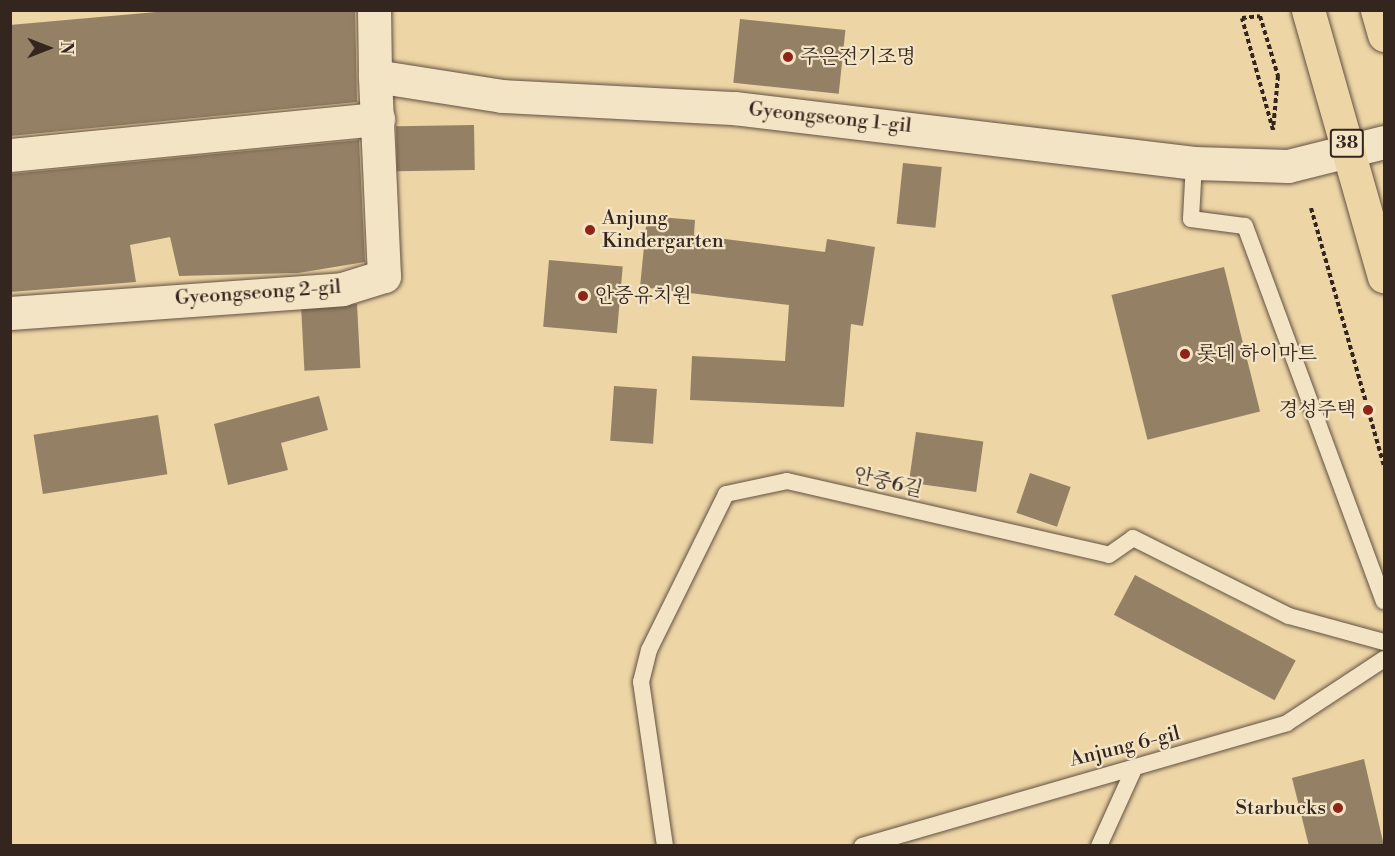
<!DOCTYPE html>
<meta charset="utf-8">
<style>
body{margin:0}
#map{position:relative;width:1395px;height:856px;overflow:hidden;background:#edd5a6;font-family:"Libre Bodoni","Noto Serif KR",serif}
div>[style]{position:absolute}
.building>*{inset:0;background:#948165;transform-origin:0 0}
.path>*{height:4px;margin-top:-2px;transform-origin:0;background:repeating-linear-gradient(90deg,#34251f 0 4.5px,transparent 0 7.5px)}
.roads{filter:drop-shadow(0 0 2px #625141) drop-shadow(0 0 2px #625141)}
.service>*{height:16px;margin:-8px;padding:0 8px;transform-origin:8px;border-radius:8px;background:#f3e4c5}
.minor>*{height:33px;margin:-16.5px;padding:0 16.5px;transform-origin:16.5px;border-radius:16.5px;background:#f3e4c5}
.primary>*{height:33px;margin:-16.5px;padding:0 16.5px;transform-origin:16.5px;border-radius:16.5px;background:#edd5a6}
.dots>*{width:16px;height:16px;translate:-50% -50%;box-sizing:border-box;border:3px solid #f3e4c5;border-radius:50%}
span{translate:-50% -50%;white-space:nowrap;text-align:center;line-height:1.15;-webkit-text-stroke:4.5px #f3e4c5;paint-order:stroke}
.shield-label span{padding:2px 4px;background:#f3e4c5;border:2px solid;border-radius:4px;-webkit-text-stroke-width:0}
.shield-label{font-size:18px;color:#34251f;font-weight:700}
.poi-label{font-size:20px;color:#34251f}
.left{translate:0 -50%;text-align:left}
.right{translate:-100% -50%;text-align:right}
.street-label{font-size:20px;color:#34251f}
.frame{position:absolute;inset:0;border:12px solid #34251f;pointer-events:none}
.north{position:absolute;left:18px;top:18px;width:60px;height:60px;-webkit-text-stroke:4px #f3e4c5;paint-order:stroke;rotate:90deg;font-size:16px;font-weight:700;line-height:24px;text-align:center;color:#34251f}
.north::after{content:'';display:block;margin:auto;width:21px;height:27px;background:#34251f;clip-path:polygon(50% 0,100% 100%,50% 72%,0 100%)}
</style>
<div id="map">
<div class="building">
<i style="clip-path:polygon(355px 10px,357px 102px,10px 136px,10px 25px,167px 11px)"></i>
<i style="left:740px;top:19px;width:106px;height:64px;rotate:6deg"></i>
<i style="left:474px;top:125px;width:45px;height:78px;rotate:89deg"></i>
<i style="clip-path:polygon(359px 140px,365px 262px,298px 273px,179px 276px,170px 237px,130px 245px,136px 282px,10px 292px,10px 174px)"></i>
<i style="left:903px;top:163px;width:39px;height:61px;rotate:6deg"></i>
<i style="clip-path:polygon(647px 216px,695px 220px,694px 235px,825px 252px,827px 239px,875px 247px,863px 326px,851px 324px,844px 407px,690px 400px,692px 356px,785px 361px,789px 305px,640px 287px)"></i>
<i style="left:549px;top:260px;width:74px;height:67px;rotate:5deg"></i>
<i style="left:1224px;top:267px;width:149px;height:116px;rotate:76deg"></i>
<i style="left:357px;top:304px;width:64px;height:56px;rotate:87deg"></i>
<i style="left:614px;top:386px;width:43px;height:55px;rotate:4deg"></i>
<i style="clip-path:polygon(319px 396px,328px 430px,281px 443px,288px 470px,228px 485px,214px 424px)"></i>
<i style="left:158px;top:415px;width:60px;height:126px;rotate:81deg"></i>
<i style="left:916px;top:432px;width:68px;height:51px;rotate:8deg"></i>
<i style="left:1030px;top:473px;width:43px;height:42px;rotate:19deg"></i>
<i style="left:1135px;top:575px;width:182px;height:45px;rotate:28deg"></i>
<i style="clip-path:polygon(1364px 759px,1384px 846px,1309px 846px,1292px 778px)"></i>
</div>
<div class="path">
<i style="left:1260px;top:16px;width:63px;rotate:73.3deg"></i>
<i style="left:1278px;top:76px;width:54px;rotate:95.3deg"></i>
<i style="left:1273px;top:130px;width:116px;rotate:-105.5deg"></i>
<i style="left:1242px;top:18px;width:18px;rotate:-6deg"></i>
<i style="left:1311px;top:208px;width:268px;rotate:74.2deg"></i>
</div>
<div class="roads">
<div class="service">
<i style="left:1194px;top:163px;width:56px;rotate:93.1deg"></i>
<i style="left:1191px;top:219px;width:54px;rotate:7.4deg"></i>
<i style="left:1245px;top:226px;width:400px;rotate:69.7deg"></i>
<i style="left:665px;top:846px;width:166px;rotate:-98.3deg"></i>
<i style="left:641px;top:682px;width:33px;rotate:-76deg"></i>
<i style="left:649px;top:650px;width:174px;rotate:-63.7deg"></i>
<i style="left:726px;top:494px;width:62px;rotate:-12deg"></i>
<i style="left:787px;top:481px;width:330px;rotate:12.9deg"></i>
<i style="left:1109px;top:555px;width:29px;rotate:-35deg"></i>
<i style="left:1133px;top:538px;width:174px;rotate:26.6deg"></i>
<i style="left:1289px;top:616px;width:98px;rotate:15.3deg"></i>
<i style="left:862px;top:846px;width:442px;rotate:-16.1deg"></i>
<i style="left:1287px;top:723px;width:116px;rotate:-33.4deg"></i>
<i style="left:1099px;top:846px;width:82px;rotate:-65.6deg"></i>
</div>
<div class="minor">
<i style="left:374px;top:10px;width:66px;rotate:89.1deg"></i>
<i style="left:375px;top:76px;width:129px;rotate:8.9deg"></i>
<i style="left:502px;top:96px;width:232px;rotate:3deg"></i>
<i style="left:734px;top:108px;width:463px;rotate:6.8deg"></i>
<i style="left:1194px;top:163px;width:94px;rotate:1.8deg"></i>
<i style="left:1288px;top:166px;width:99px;rotate:-14deg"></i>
<i style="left:10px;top:155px;width:370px;rotate:-5.6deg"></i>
<i style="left:10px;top:313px;width:333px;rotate:-4.1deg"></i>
<i style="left:342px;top:289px;width:44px;rotate:-17.2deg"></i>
<i style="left:384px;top:276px;width:200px;rotate:-92.6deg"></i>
</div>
<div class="primary">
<i style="left:1308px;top:10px;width:277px;rotate:74.1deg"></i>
<i style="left:1377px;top:10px;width:26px;rotate:74deg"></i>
</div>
</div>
<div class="dots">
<i style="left:788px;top:57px;background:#8f2418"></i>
<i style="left:590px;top:230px;background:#8f2418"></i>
<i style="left:583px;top:296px;background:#8f2418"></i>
<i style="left:1185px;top:354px;background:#8f2418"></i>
<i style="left:1368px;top:410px;background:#8f2418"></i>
<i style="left:1338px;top:808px;background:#8f2418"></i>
</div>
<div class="shield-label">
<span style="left:1347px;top:143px">38</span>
</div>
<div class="poi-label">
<span class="left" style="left:800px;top:57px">주은전기조명</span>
<span class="left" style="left:602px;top:230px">Anjung<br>Kindergarten</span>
<span class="left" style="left:595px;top:296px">안중유치원</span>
<span class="left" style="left:1197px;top:354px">롯데 하이마트</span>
<span class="right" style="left:1356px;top:410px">경성주택</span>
<span class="right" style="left:1326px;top:808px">Starbucks</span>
</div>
<div class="street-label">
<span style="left:830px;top:118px;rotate:6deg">Gyeongseong 1-gil</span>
<span style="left:258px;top:293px;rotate:-4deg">Gyeongseong 2-gil</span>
<span style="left:888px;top:483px;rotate:13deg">안중6길</span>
<span style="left:1125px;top:747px;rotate:-14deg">Anjung 6-gil</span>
</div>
<div class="frame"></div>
<div class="north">N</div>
</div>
